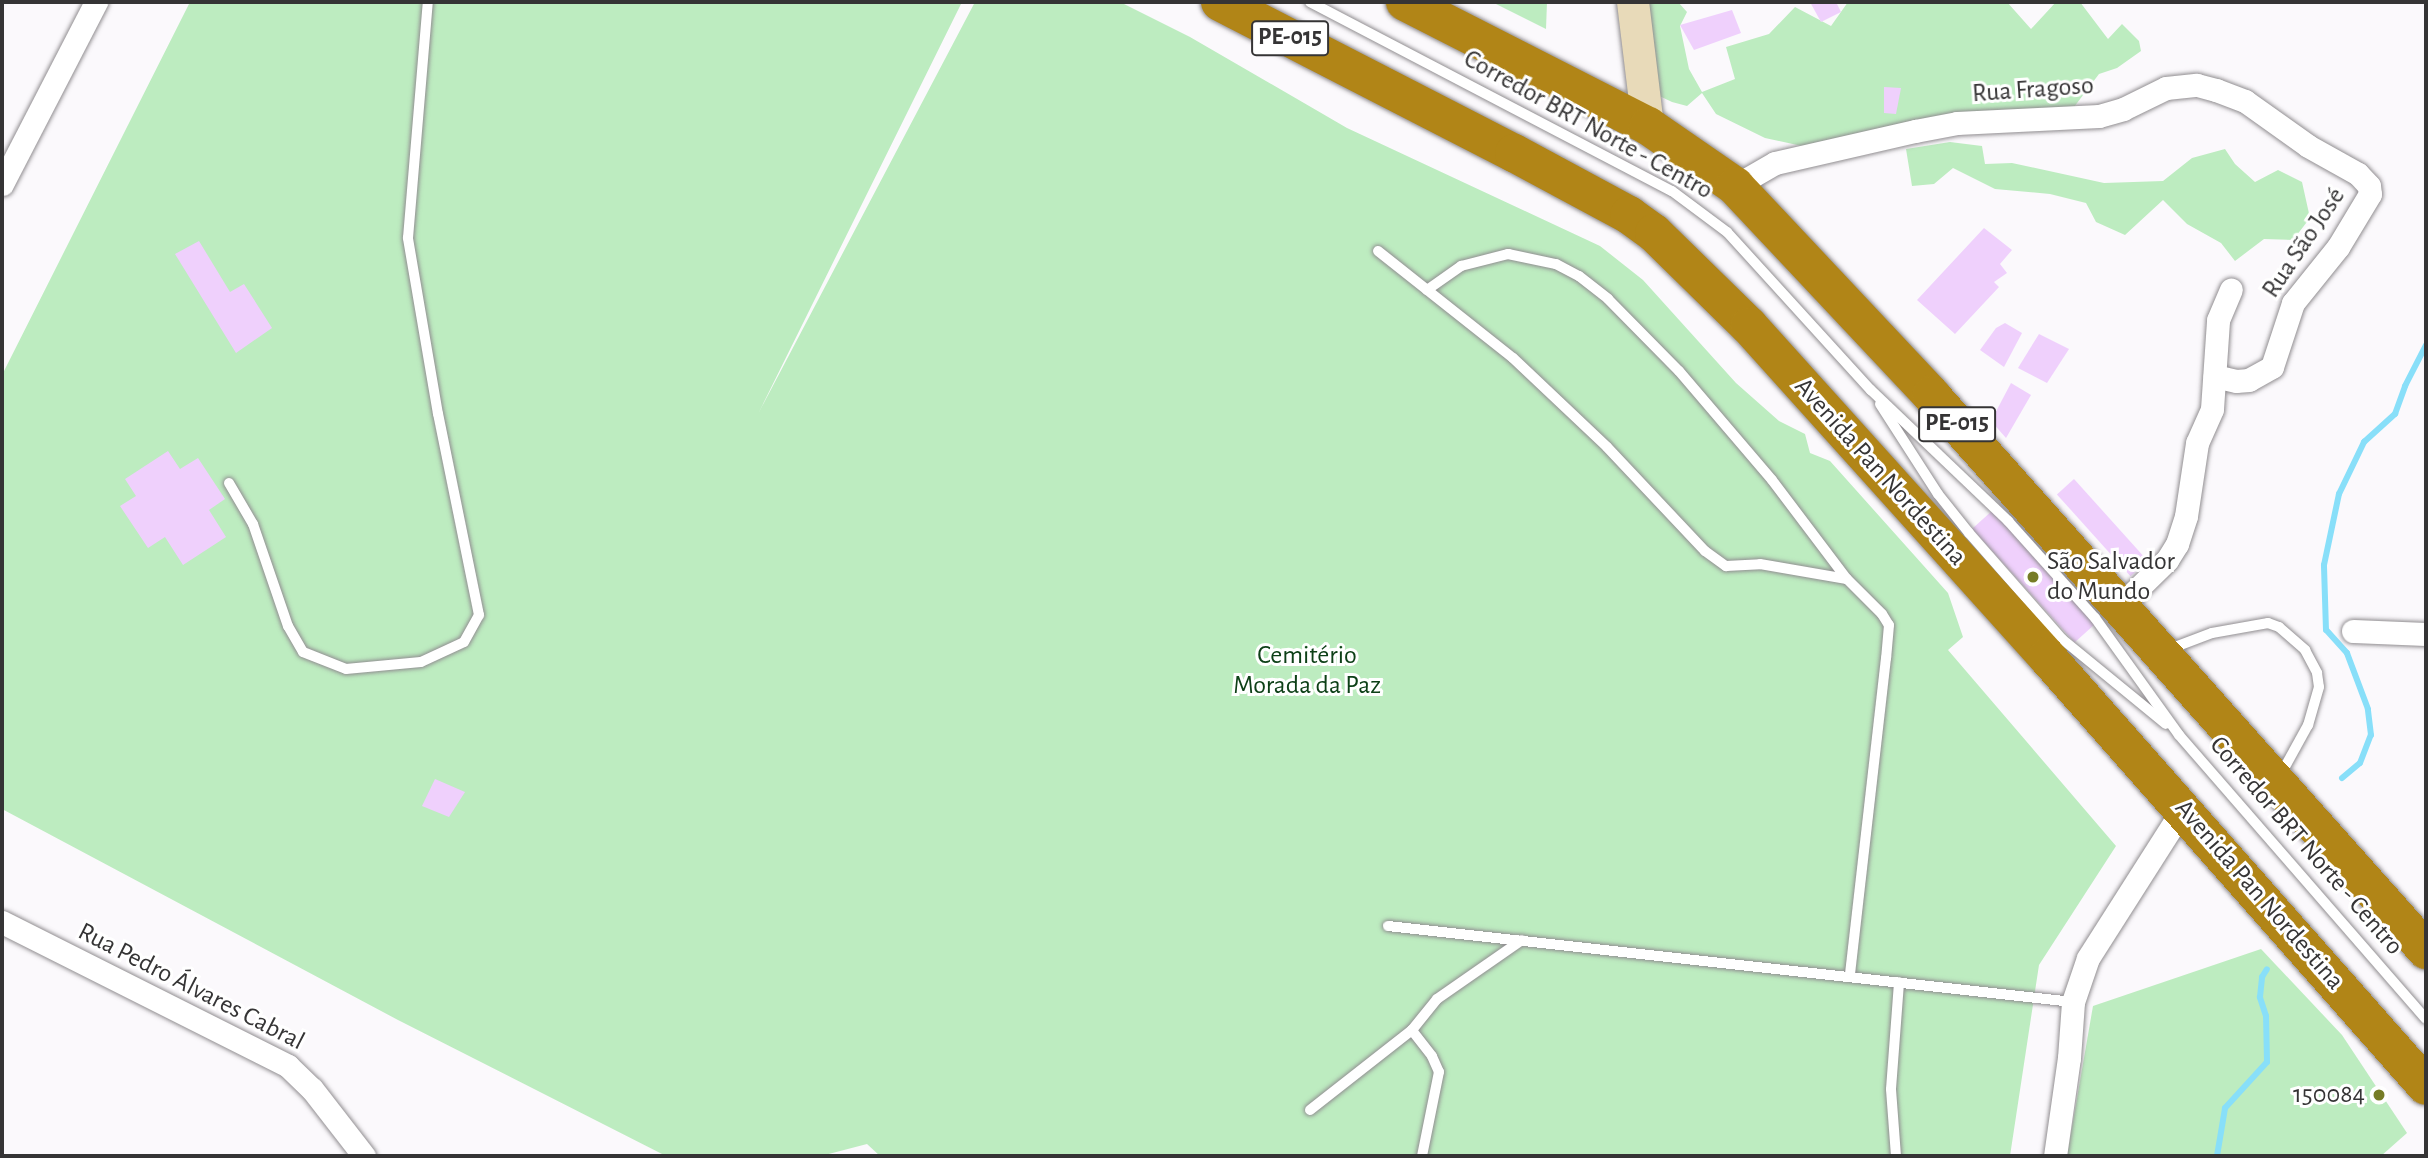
<!DOCTYPE html>
<meta charset="utf-8">
<style>
body{margin:0}
#map{position:relative;width:2428px;height:1158px;overflow:hidden;background:#fbf9fc;font-family:"Alegreya Sans",sans-serif}
div>[style]{position:absolute}
.green>*{inset:0;background:#bdecc0}
.stream>*{height:6px;margin:-3px;padding:0 3px;transform-origin:3px;border-radius:3px;background:#88dff9}
.building>*{inset:0;background:#efd0fc;transform-origin:0 0}
.roads{filter:drop-shadow(0 0 2px #918e91) drop-shadow(0 0 2px #918e91)}
.lane>*{height:10px;margin:-5px;padding:0 5px;transform-origin:5px;border-radius:5px;background:#fff}
.street>*{height:23px;margin:-11.5px;padding:0 11.5px;transform-origin:11.5px;border-radius:11.5px;background:#fff}
.secondary>*{height:32px;margin:-16px;padding:0 16px;transform-origin:16px;border-radius:16px;background:#e8dab9}
.highway>*{height:38px;margin:-19px;padding:0 19px;transform-origin:19px;border-radius:19px;background:#b18517}
.dots>*{width:19px;height:19px;translate:-50% -50%;box-sizing:border-box;border:4px solid #fff;border-radius:50%}
span{translate:-50% -50%;white-space:nowrap;text-align:center;line-height:1.15;-webkit-text-stroke:6px #fff;paint-order:stroke}
.shield-label span{padding:2px 5px;background:#fff;border:2px solid;border-radius:5px;-webkit-text-stroke-width:0}
.shield-label{font-size:24px;color:#353435;font-weight:700}
.street-label{font-size:26px;color:#353435}
.poi-label{font-size:26px;color:#353435}
.left{translate:0 -50%;text-align:left}
.right{translate:-100% -50%;text-align:right}
.park-label{font-size:26px;color:#0d4017}
.frame{position:absolute;inset:0;border:4px solid #353435;pointer-events:none}
</style>
<div id="map">
<div class="green">
<i style="clip-path:polygon(190px 2px,962px 2px,758px 414px,975px 2px,1120px 2px,1190px 37px,1347px 128px,1600px 246px,1643px 280px,1736px 383px,1779px 421px,1805px 434px,1810px 453px,1830px 461px,1948px 593px,1963px 637px,1948px 650px,2116px 846px,2039px 965px,2010px 1156px,880px 1156px,867px 1144px,821px 1156px,666px 1156px,398px 1020px,2px 809px,2px 375px)"></i>
<i style="clip-path:polygon(1492px 2px,1547px 2px,1546px 29px)"></i>
<i style="clip-path:polygon(1640px 2px,1678px 2px,1687px 12px,1680px 26px,1689px 69px,1702px 92px,1735px 79px,1726px 47px,1769px 34px,1795px 7px,1831px 26px,1848px 2px,2007px 2px,2031px 29px,2056px 2px,2080px 2px,2108px 39px,2122px 24px,2139px 41px,2141px 51px,2117px 68px,2099px 74px,2071px 111px,1802px 146px,1765px 138px,1716px 114px,1702px 93px,1687px 106px,1672px 102px,1653px 93px)"></i>
<i style="clip-path:polygon(1950px 142px,1982px 146px,1985px 164px,2012px 163px,2104px 183px,2163px 181px,2192px 158px,2225px 149px,2235px 164px,2255px 182px,2278px 170px,2302px 182px,2310px 218px,2293px 240px,2264px 239px,2235px 261px,2221px 243px,2187px 224px,2163px 200px,2125px 235px,2096px 222px,2086px 203px,2050px 194px,1995px 189px,1953px 168px,1934px 184px,1912px 186px,1906px 149px)"></i>
<i style="clip-path:polygon(2261px 949px,2342px 1035px,2407px 1133px,2381px 1156px,2067px 1156px,2093px 1006px)"></i>
</div>
<div class="stream">
<i style="left:2342px;top:778px;width:23px;rotate:-40deg"></i>
<i style="left:2360px;top:763px;width:30px;rotate:-69deg"></i>
<i style="left:2371px;top:735px;width:26px;rotate:-97deg"></i>
<i style="left:2368px;top:709px;width:60px;rotate:-110.6deg"></i>
<i style="left:2347px;top:653px;width:31px;rotate:-132deg"></i>
<i style="left:2326px;top:630px;width:65px;rotate:-91.8deg"></i>
<i style="left:2324px;top:565px;width:73px;rotate:-78.1deg"></i>
<i style="left:2339px;top:494px;width:58px;rotate:-64.3deg"></i>
<i style="left:2364px;top:442px;width:42px;rotate:-42.1deg"></i>
<i style="left:2395px;top:414px;width:30px;rotate:-70deg"></i>
<i style="left:2405px;top:386px;width:46px;rotate:-62.9deg"></i>
<i style="left:2217px;top:1156px;width:49px;rotate:-80.5deg"></i>
<i style="left:2225px;top:1108px;width:62px;rotate:-47.6deg"></i>
<i style="left:2267px;top:1062px;width:46px;rotate:-91.2deg"></i>
<i style="left:2266px;top:1016px;width:20px;rotate:-108deg"></i>
<i style="left:2260px;top:997px;width:20px;rotate:-84deg"></i>
<i style="left:2262px;top:977px;width:9px;rotate:-58deg"></i>
</div>
<div class="building">
<i style="clip-path:polygon(1810px 2px,1836px 2px,1841px 12px,1821px 22px)"></i>
<i style="clip-path:polygon(1732px 10px,1741px 33px,1694px 50px,1680px 25px)"></i>
<i style="clip-path:polygon(1884px 87px,1901px 88px,1896px 114px,1884px 113px)"></i>
<i style="clip-path:polygon(1984px 228px,2012px 250px,2000px 264px,2007px 273px,1994px 282px,1999px 287px,1955px 334px,1917px 300px)"></i>
<i style="clip-path:polygon(199px 241px,230px 292px,244px 284px,272px 328px,236px 353px,175px 254px)"></i>
<i style="clip-path:polygon(2005px 323px,2022px 333px,2004px 367px,1980px 350px,1996px 328px)"></i>
<i style="clip-path:polygon(2039px 334px,2069px 349px,2047px 383px,2018px 368px)"></i>
<i style="clip-path:polygon(2011px 383px,2031px 395px,2006px 438px,1991px 421px)"></i>
<i style="clip-path:polygon(168px 451px,180px 469px,198px 458px,225px 499px,209px 510px,226px 537px,183px 565px,165px 537px,148px 548px,120px 506px,136px 496px,125px 479px)"></i>
<i style="left:2074px;top:479px;width:110px;height:23px;rotate:48deg"></i>
<i style="left:1993px;top:510px;width:153px;height:28px;rotate:48deg"></i>
<i style="clip-path:polygon(435px 779px,465px 792px,449px 817px,422px 806px)"></i>
</div>
<div class="roads">
<div class="lane">
<i style="left:1310px;top:2px;width:408px;rotate:27.6deg"></i>
<i style="left:1672px;top:191px;width:69px;rotate:36.7deg"></i>
<i style="left:1727px;top:232px;width:214px;rotate:47.7deg"></i>
<i style="left:1871px;top:390px;width:190px;rotate:43.7deg"></i>
<i style="left:2008px;top:521px;width:130px;rotate:48.1deg"></i>
<i style="left:2095px;top:618px;width:144px;rotate:54.3deg"></i>
<i style="left:2179px;top:735px;width:376px;rotate:49deg"></i>
<i style="left:1378px;top:251px;width:172px;rotate:38.4deg"></i>
<i style="left:1513px;top:358px;width:129px;rotate:43.4deg"></i>
<i style="left:1607px;top:447px;width:143px;rotate:46.7deg"></i>
<i style="left:1705px;top:551px;width:26px;rotate:36deg"></i>
<i style="left:1726px;top:566px;width:34px;rotate:-3deg"></i>
<i style="left:1760px;top:564px;width:88px;rotate:9.8deg"></i>
<i style="left:1427px;top:290px;width:42px;rotate:-35.2deg"></i>
<i style="left:1461px;top:266px;width:49px;rotate:-14.3deg"></i>
<i style="left:1508px;top:254px;width:49px;rotate:11.8deg"></i>
<i style="left:1556px;top:264px;width:26px;rotate:28deg"></i>
<i style="left:1579px;top:276px;width:37px;rotate:38deg"></i>
<i style="left:1608px;top:299px;width:101px;rotate:45.4deg"></i>
<i style="left:1679px;top:371px;width:143px;rotate:49.5deg"></i>
<i style="left:1772px;top:480px;width:124px;rotate:52.9deg"></i>
<i style="left:1847px;top:579px;width:49px;rotate:45deg"></i>
<i style="left:1882px;top:614px;width:13px;rotate:58deg"></i>
<i style="left:1889px;top:625px;width:33px;rotate:95deg"></i>
<i style="left:1886px;top:658px;width:320px;rotate:96.5deg"></i>
<i style="left:1880px;top:404px;width:107px;rotate:57.2deg"></i>
<i style="left:1938px;top:494px;width:50px;rotate:51.5deg"></i>
<i style="left:1969px;top:533px;width:141px;rotate:48.7deg"></i>
<i style="left:2062px;top:639px;width:134px;rotate:39.3deg"></i>
<i style="left:229px;top:483px;width:48px;rotate:59.7deg"></i>
<i style="left:253px;top:524px;width:108px;rotate:71.1deg"></i>
<i style="left:288px;top:626px;width:30px;rotate:60deg"></i>
<i style="left:303px;top:652px;width:46px;rotate:21.6deg"></i>
<i style="left:346px;top:669px;width:75px;rotate:-5.3deg"></i>
<i style="left:421px;top:662px;width:47px;rotate:-24.9deg"></i>
<i style="left:464px;top:642px;width:31px;rotate:-61deg"></i>
<i style="left:479px;top:615px;width:205px;rotate:-101.5deg"></i>
<i style="left:438px;top:414px;width:179px;rotate:-99.7deg"></i>
<i style="left:408px;top:238px;width:237px;rotate:-85.2deg"></i>
<i style="left:2167px;top:650px;width:48px;rotate:-20.7deg"></i>
<i style="left:2212px;top:633px;width:57px;rotate:-10.1deg"></i>
<i style="left:2268px;top:623px;width:12px;rotate:20deg"></i>
<i style="left:2279px;top:627px;width:35px;rotate:41deg"></i>
<i style="left:2305px;top:650px;width:26px;rotate:62deg"></i>
<i style="left:2317px;top:673px;width:14px;rotate:82deg"></i>
<i style="left:2319px;top:687px;width:40px;rotate:106deg"></i>
<i style="left:2308px;top:725px;width:58px;rotate:118.8deg"></i>
<i style="left:1388px;top:926px;width:689px;rotate:6.33deg"></i>
<i style="left:1310px;top:1110px;width:130px;rotate:-38.1deg"></i>
<i style="left:1422px;top:1156px;width:86px;rotate:-78.6deg"></i>
<i style="left:1439px;top:1072px;width:17px;rotate:-114deg"></i>
<i style="left:1432px;top:1056px;width:33px;rotate:-128deg"></i>
<i style="left:1412px;top:1030px;width:40px;rotate:-51deg"></i>
<i style="left:1437px;top:999px;width:103px;rotate:-34.8deg"></i>
<i style="left:1896px;top:1156px;width:67px;rotate:-94.3deg"></i>
<i style="left:1891px;top:1089px;width:107px;rotate:-85.7deg"></i>
</div>
<div class="street">
<i style="left:2px;top:184px;width:205px;rotate:-62.7deg"></i>
<i style="left:1735px;top:186px;width:46px;rotate:-29.9deg"></i>
<i style="left:1775px;top:163px;width:144px;rotate:-12.9deg"></i>
<i style="left:1915px;top:131px;width:43px;rotate:-10.8deg"></i>
<i style="left:1957px;top:123px;width:142px;rotate:-2.8deg"></i>
<i style="left:2099px;top:116px;width:25px;rotate:-16deg"></i>
<i style="left:2123px;top:109px;width:48px;rotate:-26deg"></i>
<i style="left:2166px;top:88px;width:31px;rotate:-6deg"></i>
<i style="left:2197px;top:85px;width:20px;rotate:15deg"></i>
<i style="left:2216px;top:90px;width:31px;rotate:21deg"></i>
<i style="left:2245px;top:101px;width:77px;rotate:35.5deg"></i>
<i style="left:2308px;top:146px;width:57px;rotate:29.2deg"></i>
<i style="left:2358px;top:174px;width:16px;rotate:47deg"></i>
<i style="left:2369px;top:186px;width:8px;rotate:83deg"></i>
<i style="left:2370px;top:194px;width:62px;rotate:121.1deg"></i>
<i style="left:2338px;top:247px;width:72px;rotate:128.8deg"></i>
<i style="left:2293px;top:303px;width:67px;rotate:108.2deg"></i>
<i style="left:2272px;top:367px;width:26px;rotate:151deg"></i>
<i style="left:2249px;top:380px;width:13px;rotate:176deg"></i>
<i style="left:2236px;top:381px;width:22px;rotate:-167deg"></i>
<i style="left:2120px;top:606px;width:66px;rotate:-44.4deg"></i>
<i style="left:2167px;top:560px;width:19px;rotate:-58deg"></i>
<i style="left:2177px;top:544px;width:29px;rotate:-72deg"></i>
<i style="left:2186px;top:516px;width:74px;rotate:-81.4deg"></i>
<i style="left:2197px;top:443px;width:37px;rotate:-66deg"></i>
<i style="left:2212px;top:409px;width:89px;rotate:-86.1deg"></i>
<i style="left:2218px;top:320px;width:33px;rotate:-67deg"></i>
<i style="left:2353px;top:631px;width:73px;rotate:2.4deg"></i>
<i style="left:2px;top:922px;width:320px;rotate:26.7deg"></i>
<i style="left:288px;top:1066px;width:33px;rotate:44deg"></i>
<i style="left:312px;top:1089px;width:85px;rotate:52.2deg"></i>
<i style="left:2055px;top:1156px;width:99px;rotate:-81.9deg"></i>
<i style="left:2069px;top:1058px;width:56px;rotate:-85.9deg"></i>
<i style="left:2073px;top:1002px;width:46px;rotate:-71.2deg"></i>
<i style="left:2088px;top:958px;width:177px;rotate:-57.5deg"></i>
</div>
<div class="secondary">
<i style="left:1633px;top:2px;width:125px;rotate:83.1deg"></i>
</div>
<div class="highway">
<i style="left:1220px;top:2px;width:331px;rotate:27.2deg"></i>
<i style="left:1514px;top:153px;width:131px;rotate:28.3deg"></i>
<i style="left:1629px;top:215px;width:31px;rotate:36deg"></i>
<i style="left:1654px;top:233px;width:133px;rotate:44.4deg"></i>
<i style="left:1749px;top:326px;width:445px;rotate:48deg"></i>
<i style="left:2047px;top:657px;width:572px;rotate:48.54deg"></i>
<i style="left:1405px;top:2px;width:273px;rotate:27deg"></i>
<i style="left:1648px;top:126px;width:106px;rotate:34.6deg"></i>
<i style="left:1735px;top:186px;width:287px;rotate:46.8deg"></i>
<i style="left:1931px;top:395px;width:744px;rotate:48.27deg"></i>
</div>
</div>
<div class="dots">
<i style="left:2033px;top:577px;background:#767c26"></i>
<i style="left:2379px;top:1095px;background:#767c26"></i>
</div>
<div class="shield-label">
<span style="left:1290px;top:38px">PE-015</span>
<span style="left:1957px;top:424px">PE-015</span>
</div>
<div class="street-label">
<span style="left:2033px;top:90px;rotate:-4deg">Rua Fragoso</span>
<span style="left:1588px;top:125px;rotate:29deg">Corredor BRT Norte - Centro</span>
<span style="left:2304px;top:243px;rotate:-56deg">Rua São José</span>
<span style="left:1880px;top:472px;rotate:48deg">Avenida Pan Nordestina</span>
<span style="left:2306px;top:846px;rotate:49deg">Corredor BRT Norte - Centro</span>
<span style="left:2259px;top:895px;rotate:49deg">Avenida Pan Nordestina</span>
<span style="left:191px;top:987px;rotate:27deg">Rua Pedro Álvares Cabral</span>
</div>
<div class="poi-label">
<span class="left" style="left:2047px;top:577px">São Salvador<br>do Mundo</span>
<span class="right" style="left:2365px;top:1095px">150084</span>
</div>
<div class="park-label">
<span style="left:1307px;top:671px">Cemitério<br>Morada da Paz</span>
</div>
<div class="frame"></div>
</div>
